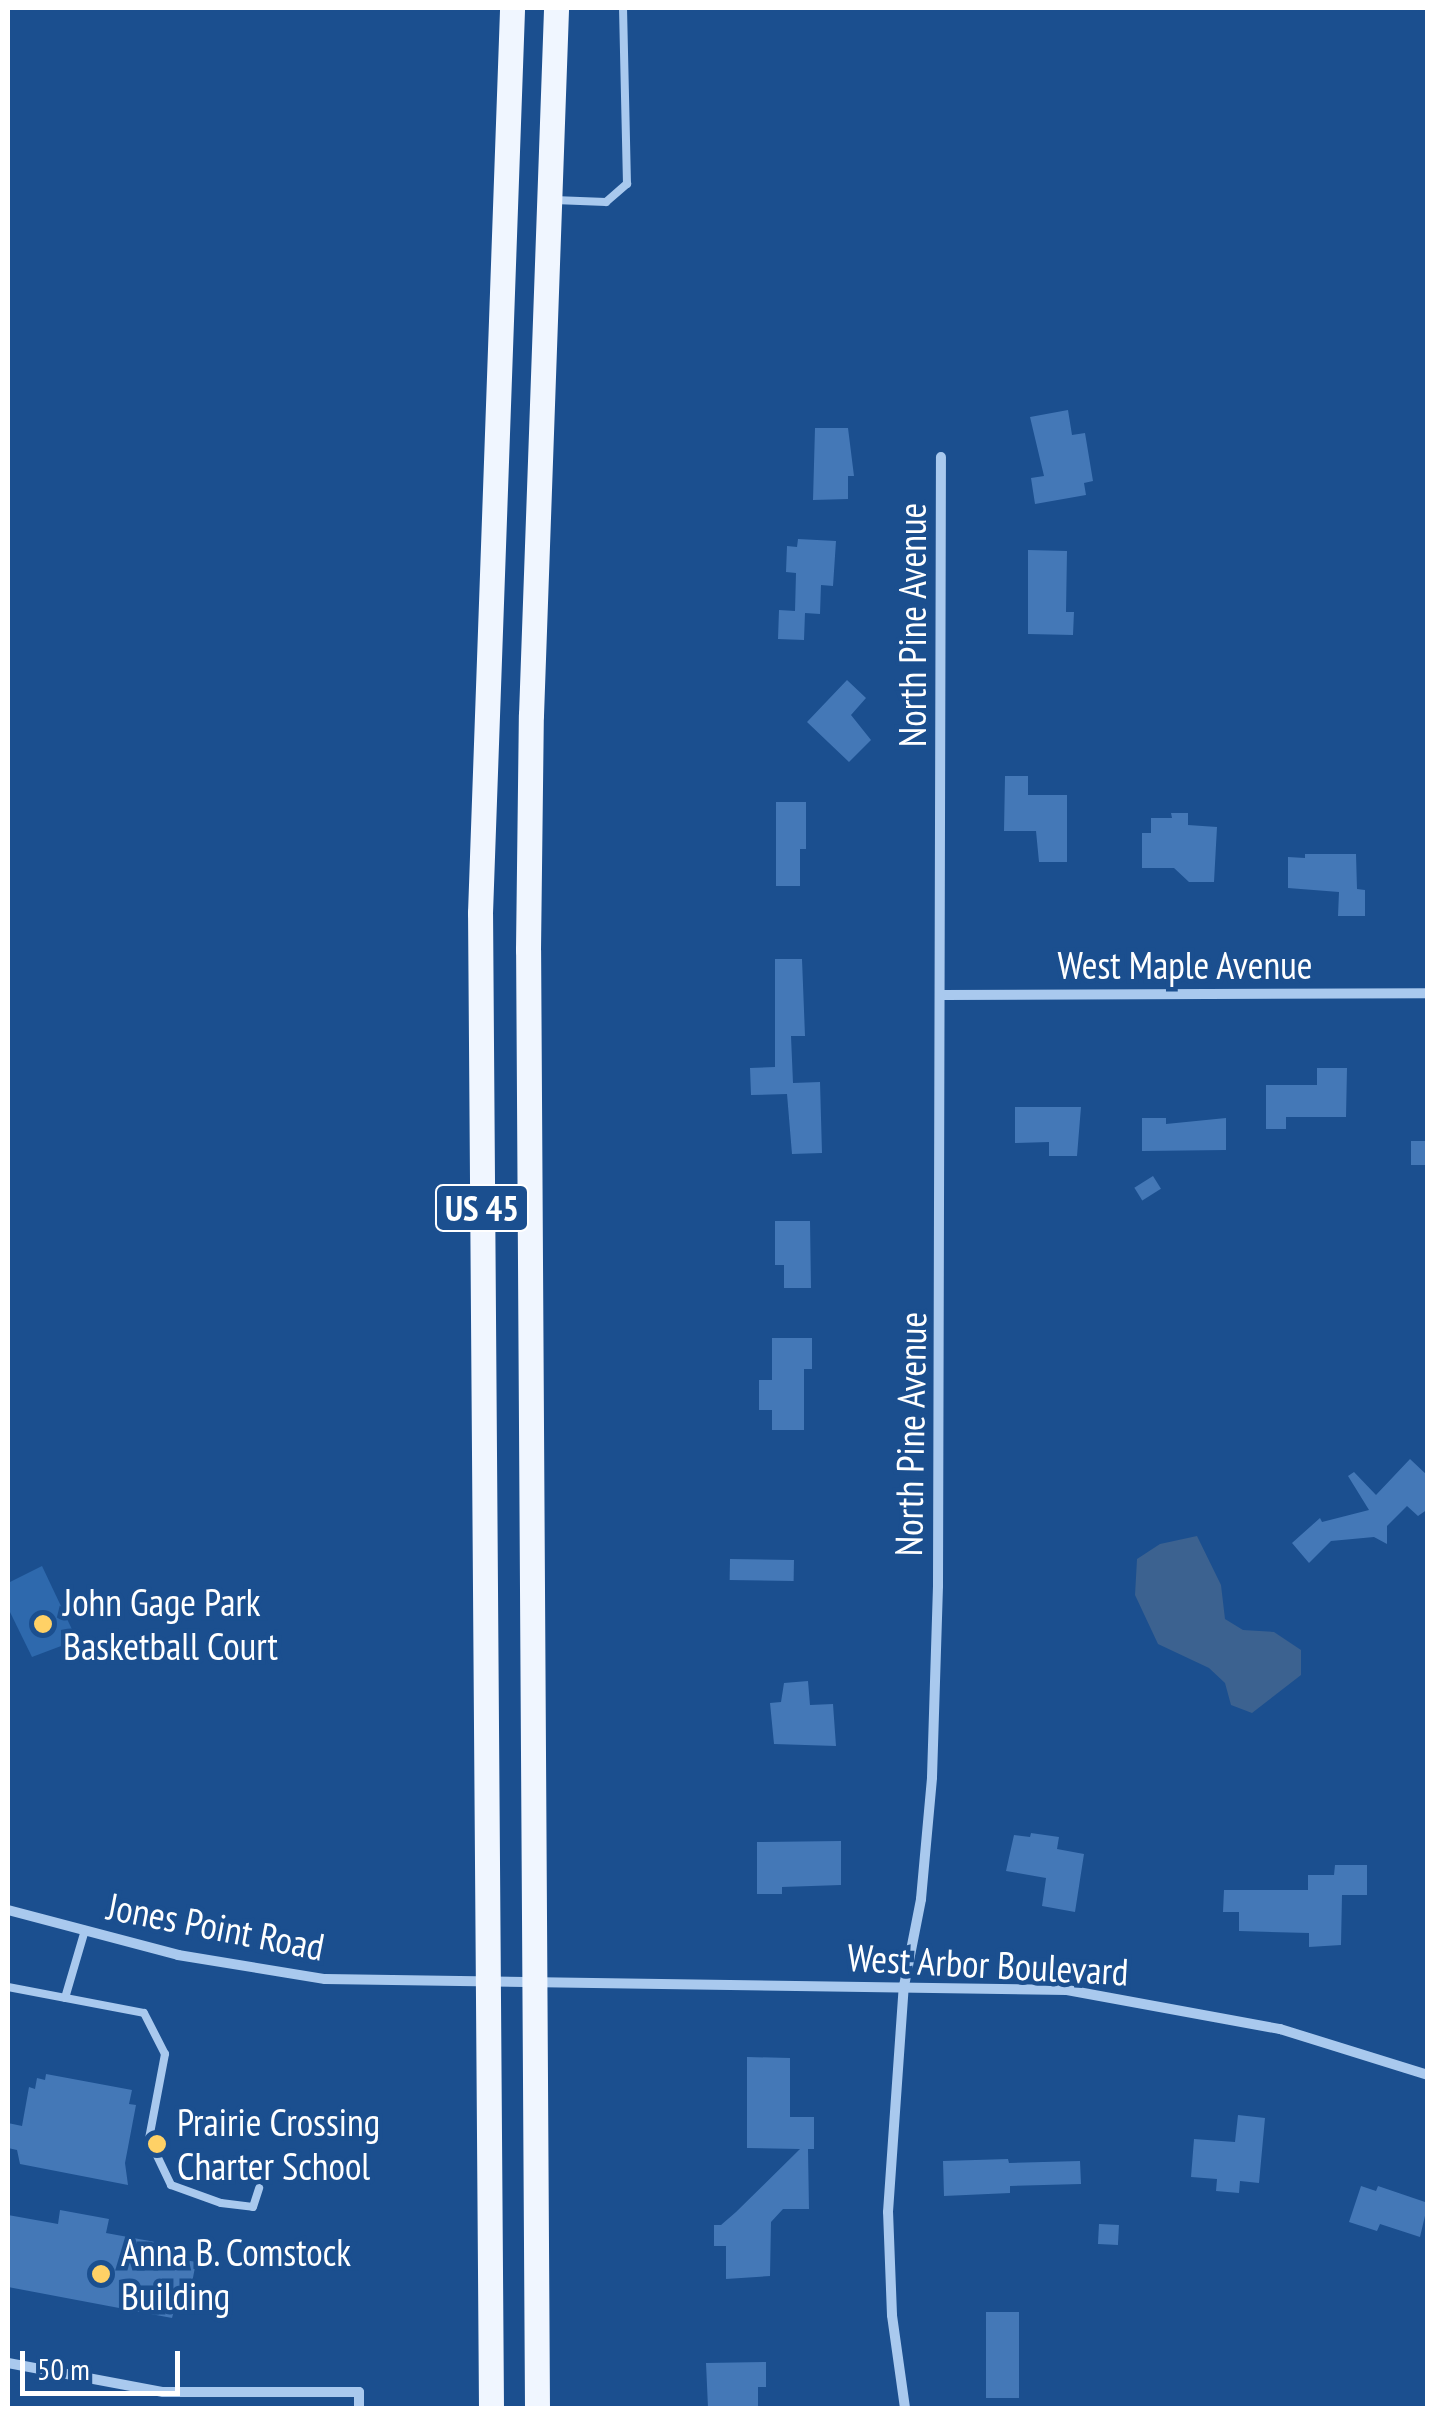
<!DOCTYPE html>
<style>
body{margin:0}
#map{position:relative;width:1435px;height:2416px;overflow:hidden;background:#1b4f8f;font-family:"PT Sans Narrow",sans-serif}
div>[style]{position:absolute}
.green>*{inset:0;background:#2e69ad}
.water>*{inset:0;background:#3c6290}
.building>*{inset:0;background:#4478b7;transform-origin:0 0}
.lane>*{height:8px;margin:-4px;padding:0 4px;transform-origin:4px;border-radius:4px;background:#a9c9ee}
.street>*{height:10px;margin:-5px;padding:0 5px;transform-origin:5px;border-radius:5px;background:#a9c9ee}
.primary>*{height:25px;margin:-12.5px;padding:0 12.5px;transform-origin:12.5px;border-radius:12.5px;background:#f0f6ff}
.dots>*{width:28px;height:28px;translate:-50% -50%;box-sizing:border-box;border:5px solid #1b4f8f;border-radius:50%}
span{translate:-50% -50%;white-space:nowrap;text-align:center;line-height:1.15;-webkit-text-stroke:9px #1b4f8f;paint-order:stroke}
.shield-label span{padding:2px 8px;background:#1b4f8f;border:2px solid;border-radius:8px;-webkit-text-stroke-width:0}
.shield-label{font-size:35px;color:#fff;font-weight:700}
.street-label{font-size:38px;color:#fff}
.poi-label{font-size:38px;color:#fff}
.left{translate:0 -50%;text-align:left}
.frame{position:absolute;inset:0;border:10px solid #fff;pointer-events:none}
.scale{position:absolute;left:20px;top:2351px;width:160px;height:45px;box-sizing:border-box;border:5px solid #fff;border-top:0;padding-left:12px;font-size:30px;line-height:35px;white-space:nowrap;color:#fff;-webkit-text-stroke:8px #1b4f8f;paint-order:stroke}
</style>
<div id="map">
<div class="green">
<i style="clip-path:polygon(42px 1566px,77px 1640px,32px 1657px,8px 1608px,8px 1583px)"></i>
</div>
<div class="water">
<i style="clip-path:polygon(1197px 1536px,1221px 1585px,1225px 1619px,1243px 1630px,1274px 1632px,1301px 1650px,1301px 1675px,1252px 1713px,1231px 1705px,1225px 1683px,1209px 1668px,1158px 1644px,1135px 1595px,1137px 1559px,1160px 1544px)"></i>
</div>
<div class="building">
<i style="clip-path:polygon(1068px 410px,1072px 435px,1085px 433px,1093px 481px,1084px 483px,1086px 495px,1035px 504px,1031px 478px,1044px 476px,1030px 417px)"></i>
<i style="clip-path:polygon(815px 428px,848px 428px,854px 476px,848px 476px,848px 499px,813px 500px)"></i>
<i style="clip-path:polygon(798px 539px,836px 541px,833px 586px,821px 585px,820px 614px,805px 613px,804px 640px,778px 639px,779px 610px,795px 611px,796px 573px,786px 572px,787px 546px,797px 547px)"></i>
<i style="clip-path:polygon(1028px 550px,1067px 551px,1066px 612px,1074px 612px,1073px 635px,1028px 634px)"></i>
<i style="clip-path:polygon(847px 680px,866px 698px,851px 715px,871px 740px,849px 762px,807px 722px)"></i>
<i style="clip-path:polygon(1005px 776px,1028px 776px,1028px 795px,1067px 795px,1067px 862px,1039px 862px,1036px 831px,1004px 831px)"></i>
<i style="clip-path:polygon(776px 802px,806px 802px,806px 849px,800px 849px,800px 886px,776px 886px)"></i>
<i style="clip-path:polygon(1171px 813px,1188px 813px,1188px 825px,1217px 827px,1214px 882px,1189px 882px,1174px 868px,1142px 868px,1142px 833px,1151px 833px,1151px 818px,1172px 818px)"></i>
<i style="clip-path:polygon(1305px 854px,1356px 854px,1357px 889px,1365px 890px,1365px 916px,1338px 916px,1339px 892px,1288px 888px,1288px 857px,1305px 858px)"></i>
<i style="clip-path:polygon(775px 959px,802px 959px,805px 1036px,791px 1036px,793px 1083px,820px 1082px,822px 1153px,792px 1154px,787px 1094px,751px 1095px,750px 1068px,775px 1067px)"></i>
<i style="clip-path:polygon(1317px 1068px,1347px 1068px,1346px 1117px,1286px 1117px,1286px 1129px,1266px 1129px,1266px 1085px,1317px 1085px)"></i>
<i style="clip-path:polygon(1015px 1107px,1081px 1107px,1077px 1156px,1049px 1156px,1049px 1142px,1015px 1143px)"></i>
<i style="clip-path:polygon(1142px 1118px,1166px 1118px,1166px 1124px,1226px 1118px,1226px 1150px,1142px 1151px)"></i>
<i style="left:1411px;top:1141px;width:17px;height:24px"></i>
<i style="left:1153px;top:1176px;width:15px;height:22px;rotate:58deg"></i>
<i style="clip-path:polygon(775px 1221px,810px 1221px,811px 1288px,784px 1288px,784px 1265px,775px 1265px)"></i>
<i style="clip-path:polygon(772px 1338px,812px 1338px,812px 1369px,804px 1369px,804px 1430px,772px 1430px,772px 1410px,759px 1410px,759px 1380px,772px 1380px)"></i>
<i style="clip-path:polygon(1410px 1459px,1428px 1476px,1428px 1509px,1418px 1516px,1407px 1506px,1387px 1526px,1387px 1544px,1374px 1537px,1331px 1541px,1309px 1563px,1292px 1543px,1320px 1518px,1322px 1522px,1369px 1510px,1348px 1476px,1354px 1472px,1376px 1495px)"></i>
<i style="left:730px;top:1559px;width:64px;height:21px;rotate:1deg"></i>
<i style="clip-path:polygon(808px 1681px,810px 1705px,833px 1704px,836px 1746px,774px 1744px,770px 1703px,781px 1702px,784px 1683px)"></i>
<i style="clip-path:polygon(1031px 1833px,1059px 1837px,1057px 1849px,1084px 1854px,1075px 1912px,1042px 1906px,1046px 1878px,1006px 1871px,1014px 1835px,1030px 1837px)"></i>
<i style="clip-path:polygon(841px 1841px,841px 1885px,782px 1887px,782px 1894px,757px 1894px,757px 1842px)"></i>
<i style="clip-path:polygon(1335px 1865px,1367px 1865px,1367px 1895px,1342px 1895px,1341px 1945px,1309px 1947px,1309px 1933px,1239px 1931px,1239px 1912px,1223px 1912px,1224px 1890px,1308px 1890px,1308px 1875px,1334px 1875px)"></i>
<i style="clip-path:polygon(747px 2057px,790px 2058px,790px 2117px,814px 2117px,814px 2149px,808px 2149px,809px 2209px,783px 2209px,771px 2222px,770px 2276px,726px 2279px,726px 2246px,714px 2246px,714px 2225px,721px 2225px,736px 2212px,800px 2149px,747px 2148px)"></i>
<i style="clip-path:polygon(46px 2074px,132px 2090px,129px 2104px,136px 2105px,125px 2163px,128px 2185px,20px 2164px,17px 2150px,8px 2148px,8px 2123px,22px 2126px,29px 2087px,35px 2089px,37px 2078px,45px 2080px)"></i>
<i style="clip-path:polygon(1238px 2115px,1265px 2118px,1259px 2183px,1240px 2181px,1239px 2193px,1216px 2191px,1217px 2179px,1191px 2177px,1194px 2139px,1235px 2142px)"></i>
<i style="clip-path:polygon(1008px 2159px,1009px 2163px,1080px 2161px,1081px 2184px,1010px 2186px,1010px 2193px,944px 2196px,943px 2161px)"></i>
<i style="clip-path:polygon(1361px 2186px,1376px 2191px,1378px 2186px,1428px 2203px,1420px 2237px,1380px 2224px,1377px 2231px,1349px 2222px)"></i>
<i style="clip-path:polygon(60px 2210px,109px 2219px,106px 2233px,188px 2248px,185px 2260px,196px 2262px,187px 2309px,175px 2307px,172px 2318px,8px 2287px,8px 2215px,58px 2224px)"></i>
<i style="left:1099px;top:2224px;width:20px;height:20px;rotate:3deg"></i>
<i style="left:986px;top:2312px;width:33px;height:86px"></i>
<i style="clip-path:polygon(766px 2362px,766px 2387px,758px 2387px,758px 2408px,708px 2408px,706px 2363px)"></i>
</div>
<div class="lane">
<i style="left:554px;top:200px;width:52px;rotate:2.2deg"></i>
<i style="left:606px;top:202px;width:28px;rotate:-41deg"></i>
<i style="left:627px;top:184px;width:176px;rotate:-91.3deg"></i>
<i style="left:8px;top:1987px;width:138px;rotate:10.8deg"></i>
<i style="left:144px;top:2013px;width:46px;rotate:62.9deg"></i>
<i style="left:165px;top:2054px;width:86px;rotate:100.7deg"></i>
<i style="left:149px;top:2139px;width:51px;rotate:64.4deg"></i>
<i style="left:171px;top:2185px;width:53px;rotate:19.8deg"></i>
<i style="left:221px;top:2203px;width:32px;rotate:7deg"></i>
<i style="left:253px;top:2207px;width:20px;rotate:-72deg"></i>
<i style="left:65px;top:1998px;width:71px;rotate:-73.6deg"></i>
</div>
<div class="street">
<i style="left:943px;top:995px;width:485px;rotate:-0.2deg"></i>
<i style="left:8px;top:1910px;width:176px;rotate:14.8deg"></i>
<i style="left:178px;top:1955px;width:149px;rotate:9.3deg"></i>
<i style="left:325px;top:1979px;width:742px;rotate:0.85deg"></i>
<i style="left:1067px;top:1990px;width:217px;rotate:10.4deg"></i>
<i style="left:1280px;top:2029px;width:155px;rotate:17.3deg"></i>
<i style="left:8px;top:2363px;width:158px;rotate:10.6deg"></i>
<i style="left:163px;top:2392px;width:196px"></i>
<i style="left:359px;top:2392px;width:16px;rotate:90deg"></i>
<i style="left:905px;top:2408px;width:94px;rotate:-98deg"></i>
<i style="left:892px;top:2315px;width:103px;rotate:-92.2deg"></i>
<i style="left:888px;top:2212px;width:227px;rotate:-86deg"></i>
<i style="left:904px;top:1986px;width:89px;rotate:-78.9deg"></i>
<i style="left:921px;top:1899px;width:122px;rotate:-84.8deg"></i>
<i style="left:932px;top:1777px;width:191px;rotate:-88.2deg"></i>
<i style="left:938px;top:1586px;width:1129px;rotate:-89.85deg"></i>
</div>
<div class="primary">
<i style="left:491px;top:2408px;width:1495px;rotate:-90.42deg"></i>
<i style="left:480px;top:913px;width:906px;rotate:-87.97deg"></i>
<i style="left:537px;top:2408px;width:1458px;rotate:-90.35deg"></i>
<i style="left:528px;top:950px;width:235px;rotate:-89.3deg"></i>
<i style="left:531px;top:715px;width:707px;rotate:-87.97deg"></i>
</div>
<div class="dots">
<i style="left:43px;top:1624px;background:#ffd166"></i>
<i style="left:157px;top:2144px;background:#ffd166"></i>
<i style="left:101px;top:2274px;background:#ffd166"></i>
</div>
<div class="shield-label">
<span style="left:482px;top:1208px">US 45</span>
</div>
<div class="street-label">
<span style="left:912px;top:625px;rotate:-90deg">North Pine Avenue</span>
<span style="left:1185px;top:965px">West Maple Avenue</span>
<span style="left:910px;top:1434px;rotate:-89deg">North Pine Avenue</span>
<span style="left:216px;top:1926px;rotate:11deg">Jones Point Road</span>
<span style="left:988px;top:1964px;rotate:3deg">West Arbor Boulevard</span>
</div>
<div class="poi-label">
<span class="left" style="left:63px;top:1624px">John Gage Park<br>Basketball Court</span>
<span class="left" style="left:177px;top:2144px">Prairie Crossing<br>Charter School</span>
<span class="left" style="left:121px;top:2274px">Anna B. Comstock<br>Building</span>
</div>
<div class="frame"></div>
<div class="scale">50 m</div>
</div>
